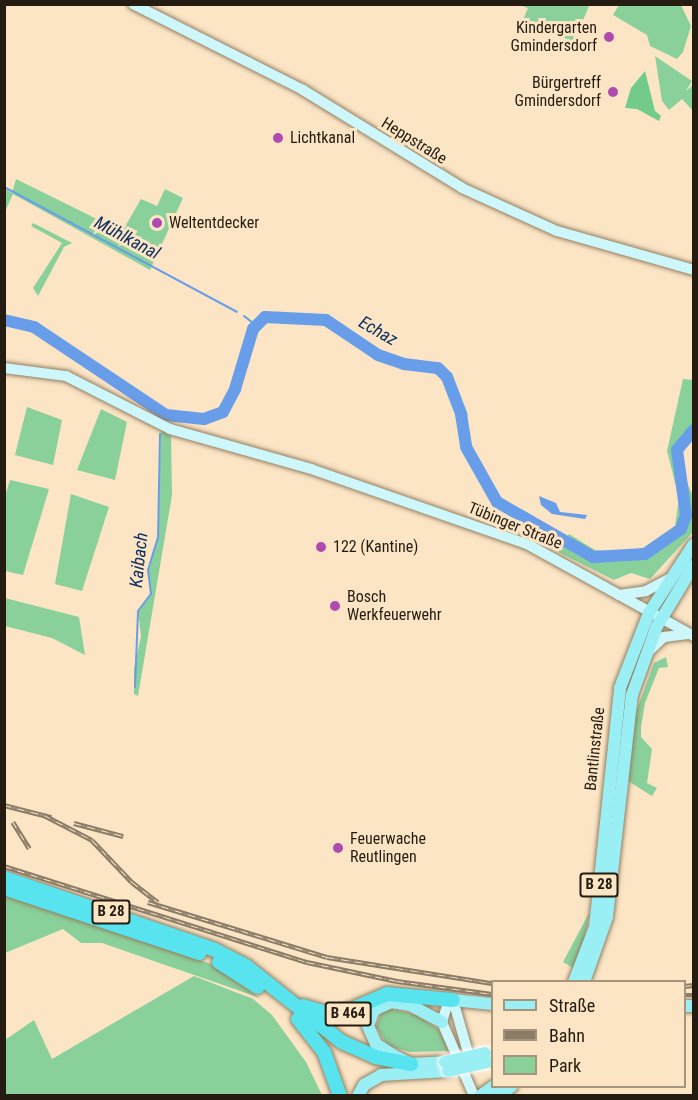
<!DOCTYPE html>
<meta charset="utf-8">
<style>
body{margin:0}
#map{position:relative;width:698px;height:1100px;overflow:hidden;background:#fbe5c5;font-family:"Roboto Condensed",sans-serif}
div>[style]{position:absolute}
.green>*{inset:0;background:#8ad09b}
.forest>*{inset:0;background:#73cb8b}
.water>*{inset:0;background:#689de9}
.stream>*{height:2px;margin:-1px;padding:0 1px;transform-origin:1px;border-radius:1px;background:#689de9}
.river>*{height:12px;margin:-6px;padding:0 6px;transform-origin:6px;border-radius:6px;background:#689de9}
.roads{filter:drop-shadow(0 0 2px #937f62) drop-shadow(0 0 2px #937f62)}
.secondary>*{height:10px;margin:-5px;padding:0 5px;transform-origin:5px;border-radius:5px;background:#cdf7fa}
.primary>*{height:12px;margin:-6px;padding:0 6px;transform-origin:6px;border-radius:6px;background:#9aeff5}
.highway>*{height:14px;margin:-7px;padding:0 7px;transform-origin:7px;border-radius:7px;background:#57e4ee}
.rail>*{height:4.5px;margin-top:-2.25px;transform-origin:0;background:repeating-linear-gradient(90deg,#fbe5c5 0 7px,#8b7c67 0 14px);box-sizing:border-box;border-block:2px solid #8b7c67}
.bridges{filter:drop-shadow(0 0 2px #fff) drop-shadow(0 0 2px #fff)}
.primary-bridge>*{height:12px;margin:-6px;padding:0 6px;transform-origin:6px;border-radius:6px;background:#9aeff5}
.dots>*{width:16px;height:16px;translate:-50% -50%;box-sizing:border-box;border:3px solid #fbe5c5;border-radius:50%}
span{translate:-50% -50%;white-space:nowrap;text-align:center;line-height:1.15;-webkit-text-stroke:6px #fbe5c5;paint-order:stroke}
.shield-label span{padding:2px 4px;background:#fbe5c5;border:2px solid;border-radius:4px;-webkit-text-stroke-width:0}
.shield-label{font-size:15px;color:#241c11;font-weight:700}
.poi-label{font-size:16px;color:#241c11}
.right{translate:-100% -50%;text-align:right}
.left{translate:0 -50%;text-align:left}
.street-label{font-size:16px;color:#241c11}
.water-label{font-size:18px;color:#0f3161;font-style:italic}
.frame{position:absolute;inset:0;border:6px solid #241c11;pointer-events:none}
.legend{position:absolute;left:491px;top:980px;width:195px;height:108px;box-sizing:border-box;background:#fbe5c5;border:2px solid #a5957d;margin:0;padding:8px 10px;list-style:none;font-size:18px;color:#241c11}
.legend li{display:flex;align-items:center;gap:12px;height:30px}
.legend b{width:30px;border:2px solid #a5957d}
</style>
<div id="map">
<div class="green">
<i style="clip-path:polygon(519px 5px,587px 4px,589px 6px,574px 42px,523px 20px,528px 8px)"></i>
<i style="clip-path:polygon(619px 5px,681px 5px,691px 26px,683px 52px,677px 59px,650px 46px,647px 35px,613px 15px)"></i>
<i style="clip-path:polygon(655px 56px,692px 81px,686px 91px,693px 85px,693px 111px,682px 99px,669px 110px,662px 101px)"></i>
<i style="clip-path:polygon(16px 179px,113px 227px,126px 225px,141px 199px,157px 206px,165px 189px,183px 198px,150px 270px,13px 194px,5px 212px,5px 189px,12px 193px)"></i>
<i style="clip-path:polygon(33px 223px,72px 243px,64px 247px,38px 296px,33px 288px,62px 243px,31px 226px)"></i>
<i style="clip-path:polygon(683px 379px,693px 380px,693px 435px,681px 453px,683px 474px,693px 496px,693px 532px,650px 579px,631px 573px,614px 580px,558px 552px,569px 534px,595px 550px,617px 552px,644px 548px,675px 526px,679px 498px,667px 451px)"></i>
<i style="clip-path:polygon(27px 407px,62px 420px,53px 465px,15px 455px)"></i>
<i style="clip-path:polygon(101px 409px,127px 422px,115px 480px,77px 470px)"></i>
<i style="clip-path:polygon(161px 429px,171px 434px,172px 495px,138px 696px,134px 694px,134px 669px,141px 636px,138px 611px,151px 594px,148px 570px,158px 538px)"></i>
<i style="clip-path:polygon(10px 480px,49px 489px,23px 575px,5px 571px,5px 496px)"></i>
<i style="clip-path:polygon(71px 494px,109px 507px,82px 591px,55px 584px)"></i>
<i style="clip-path:polygon(5px 598px,79px 617px,85px 655px,52px 638px,5px 626px)"></i>
<i style="clip-path:polygon(666px 657px,668px 667px,659px 668px,645px 703px,641px 727px,641px 737px,652px 749px,647px 783px,657px 788px,652px 796px,628px 781px,634px 718px,654px 663px)"></i>
<i style="clip-path:polygon(5px 892px,211px 964px,260px 998px,102px 943px,81px 943px,63px 929px,5px 953px)"></i>
<i style="clip-path:polygon(589px 913px,585px 937px,573px 968px,563px 962px)"></i>
<i style="clip-path:polygon(194px 976px,253px 999px,272px 1015px,306px 1062px,322px 1095px,5px 1095px,5px 1040px,34px 1020px,52px 1059px)"></i>
<i style="clip-path:polygon(391px 1009px,417px 1015px,439px 1030px,450px 1051px,410px 1052px,388px 1046px,376px 1027px,382px 1012px)"></i>
</div>
<div class="forest">
<i style="clip-path:polygon(645px 71px,655px 111px,661px 116px,659px 121px,637px 109px,625px 108px,631px 88px)"></i>
</div>
<div class="water">
<i style="clip-path:polygon(539px 496px,556px 503px,560px 512px,587px 515px,585px 519px,552px 514px,541px 505px)"></i>
</div>
<div class="stream">
<i style="left:4px;top:187px;width:264px;rotate:28.2deg"></i>
<i style="left:244px;top:316px;width:16px;rotate:38deg"></i>
<i style="left:135px;top:687px;width:76px;rotate:-87.7deg"></i>
<i style="left:138px;top:611px;width:21px;rotate:-53deg"></i>
<i style="left:151px;top:594px;width:24px;rotate:-97deg"></i>
<i style="left:148px;top:570px;width:34px;rotate:-73deg"></i>
<i style="left:158px;top:538px;width:104px;rotate:-88.9deg"></i>
</div>
<div class="river">
<i style="left:4px;top:320px;width:31px;rotate:13deg"></i>
<i style="left:34px;top:327px;width:159px;rotate:33.7deg"></i>
<i style="left:166px;top:415px;width:38px;rotate:6deg"></i>
<i style="left:204px;top:419px;width:20px;rotate:-20deg"></i>
<i style="left:223px;top:412px;width:26px;rotate:-62deg"></i>
<i style="left:235px;top:389px;width:63px;rotate:-73.3deg"></i>
<i style="left:253px;top:329px;width:17px;rotate:-45deg"></i>
<i style="left:265px;top:317px;width:61px;rotate:2.8deg"></i>
<i style="left:326px;top:320px;width:63px;rotate:33.9deg"></i>
<i style="left:378px;top:355px;width:28px;rotate:19deg"></i>
<i style="left:404px;top:364px;width:34px;rotate:7deg"></i>
<i style="left:438px;top:368px;width:13px;rotate:45deg"></i>
<i style="left:447px;top:377px;width:40px;rotate:69deg"></i>
<i style="left:461px;top:414px;width:33px;rotate:81deg"></i>
<i style="left:466px;top:447px;width:63px;rotate:60.6deg"></i>
<i style="left:497px;top:502px;width:111px;rotate:29.8deg"></i>
<i style="left:593px;top:557px;width:52px;rotate:-3.3deg"></i>
<i style="left:645px;top:554px;width:44px;rotate:-34.8deg"></i>
<i style="left:681px;top:529px;width:15px;rotate:-70deg"></i>
<i style="left:686px;top:515px;width:66px;rotate:-97.9deg"></i>
<i style="left:677px;top:450px;width:26px;rotate:-50deg"></i>
</div>
<div class="roads">
<div class="secondary">
<i style="left:133px;top:4px;width:191px;rotate:26.8deg"></i>
<i style="left:303px;top:90px;width:187px;rotate:31.6deg"></i>
<i style="left:462px;top:188px;width:104px;rotate:24.4deg"></i>
<i style="left:557px;top:231px;width:142px;rotate:15.9deg"></i>
<i style="left:4px;top:368px;width:63px;rotate:7.4deg"></i>
<i style="left:66px;top:376px;width:117px;rotate:27deg"></i>
<i style="left:170px;top:429px;width:147px;rotate:15.8deg"></i>
<i style="left:314px;top:470px;width:225px;rotate:19.2deg"></i>
<i style="left:527px;top:544px;width:191px;rotate:28.9deg"></i>
<i style="left:619px;top:595px;width:27px;rotate:-8deg"></i>
<i style="left:646px;top:591px;width:26px;rotate:-28deg"></i>
<i style="left:649px;top:651px;width:21px;rotate:-43deg"></i>
<i style="left:664px;top:637px;width:26px;rotate:-7deg"></i>
<i style="left:449px;top:1000px;width:23px;rotate:108deg"></i>
<i style="left:442px;top:1022px;width:81px;rotate:66.6deg"></i>
<i style="left:453px;top:1000px;width:66px;rotate:74.1deg"></i>
</div>
<div class="primary">
<i style="left:574px;top:982px;width:59px;rotate:-69.1deg"></i>
<i style="left:595px;top:927px;width:240px;rotate:-84deg"></i>
<i style="left:620px;top:688px;width:80px;rotate:-68.9deg"></i>
<i style="left:649px;top:613px;width:82px;rotate:-56.9deg"></i>
<i style="left:584px;top:982px;width:69px;rotate:-70.5deg"></i>
<i style="left:607px;top:917px;width:223px;rotate:-83.6deg"></i>
<i style="left:632px;top:695px;width:73px;rotate:-70.1deg"></i>
<i style="left:657px;top:626px;width:71px;rotate:-58.8deg"></i>
<i style="left:453px;top:1000px;width:39px;rotate:6deg"></i>
<i style="left:684px;top:1006px;width:10px"></i>
<i style="left:442px;top:1022px;width:36px;rotate:-152deg"></i>
<i style="left:410px;top:1005px;width:19px;rotate:-171deg"></i>
<i style="left:391px;top:1002px;width:19px;rotate:155deg"></i>
<i style="left:374px;top:1010px;width:17px;rotate:111deg"></i>
<i style="left:368px;top:1026px;width:20px;rotate:66deg"></i>
<i style="left:376px;top:1044px;width:20px;rotate:33deg"></i>
<i style="left:393px;top:1055px;width:20px;rotate:27deg"></i>
<i style="left:411px;top:1064px;width:34px;rotate:-3deg"></i>
<i style="left:358px;top:1096px;width:13px;rotate:-61deg"></i>
<i style="left:364px;top:1085px;width:20px;rotate:-30deg"></i>
<i style="left:381px;top:1075px;width:67px;rotate:-3.4deg"></i>
<i style="left:480px;top:1096px;width:17px;rotate:-36deg"></i>
<i style="left:499px;top:1096px;width:16px;rotate:-38deg"></i>
</div>
<div class="highway">
<i style="left:4px;top:878px;width:223px;rotate:18.8deg"></i>
<i style="left:215px;top:950px;width:35px;rotate:27deg"></i>
<i style="left:246px;top:966px;width:122px;rotate:38.4deg"></i>
<i style="left:342px;top:1042px;width:36px;rotate:24deg"></i>
<i style="left:375px;top:1057px;width:37px;rotate:11deg"></i>
<i style="left:4px;top:888px;width:206px;rotate:18.4deg"></i>
<i style="left:219px;top:962px;width:46px;rotate:32.7deg"></i>
<i style="left:303px;top:1006px;width:34px;rotate:17deg"></i>
<i style="left:336px;top:1016px;width:56px;rotate:-23.3deg"></i>
<i style="left:387px;top:994px;width:66px;rotate:5.2deg"></i>
<i style="left:298px;top:1019px;width:42px;rotate:51.8deg"></i>
<i style="left:324px;top:1052px;width:47px;rotate:70deg"></i>
</div>
</div>
<div class="rail">
<i style="left:4px;top:805px;width:49px;rotate:14.3deg"></i>
<i style="left:44px;top:815px;width:54px;rotate:27.5deg"></i>
<i style="left:92px;top:840px;width:58px;rotate:46.4deg"></i>
<i style="left:132px;top:882px;width:33px;rotate:38deg"></i>
<i style="left:13px;top:822px;width:31px;rotate:58deg"></i>
<i style="left:74px;top:823px;width:51px;rotate:14.9deg"></i>
<i style="left:4px;top:866px;width:318px;rotate:17.6deg"></i>
<i style="left:307px;top:962px;width:92px;rotate:11.9deg"></i>
<i style="left:397px;top:981px;width:96px;rotate:7.8deg"></i>
<i style="left:148px;top:902px;width:187px;rotate:17.1deg"></i>
<i style="left:327px;top:957px;width:167px;rotate:9deg"></i>
<i style="left:684px;top:986px;width:10px;rotate:-6deg"></i>
<i style="left:684px;top:995px;width:10px"></i>
</div>
<div class="bridges">
<div class="primary-bridge">
<i style="left:445px;top:1062px;width:41px;rotate:-12.7deg"></i>
<i style="left:448px;top:1071px;width:41px;rotate:-12.7deg"></i>
</div>
</div>
<div class="dots">
<i style="left:609px;top:37px;background:#af4bb0"></i>
<i style="left:613px;top:92px;background:#af4bb0"></i>
<i style="left:278px;top:138px;background:#af4bb0"></i>
<i style="left:157px;top:223px;background:#af4bb0"></i>
<i style="left:321px;top:547px;background:#af4bb0"></i>
<i style="left:335px;top:606px;background:#af4bb0"></i>
<i style="left:338px;top:848px;background:#af4bb0"></i>
</div>
<div class="shield-label">
<span style="left:599px;top:885px">B 28</span>
<span style="left:111px;top:912px">B 28</span>
<span style="left:348px;top:1014px">B 464</span>
</div>
<div class="poi-label">
<span class="right" style="left:597px;top:37px">Kindergarten<br>Gmindersdorf</span>
<span class="right" style="left:601px;top:92px">Bürgertreff<br>Gmindersdorf</span>
<span class="left" style="left:290px;top:138px">Lichtkanal</span>
<span class="left" style="left:169px;top:223px">Weltentdecker</span>
<span class="left" style="left:333px;top:547px">122 (Kantine)</span>
<span class="left" style="left:347px;top:606px">Bosch<br>Werkfeuerwehr</span>
<span class="left" style="left:350px;top:848px">Feuerwache<br>Reutlingen</span>
</div>
<div class="street-label">
<span style="left:414px;top:141px;rotate:32deg">Heppstraße</span>
<span style="left:515px;top:526px;rotate:22deg">Tübinger Straße</span>
<span style="left:595px;top:749px;rotate:-84deg">Bantlinstraße</span>
</div>
<div class="water-label">
<span style="left:127px;top:238px;rotate:28deg">Mühlkanal</span>
<span style="left:378px;top:331px;rotate:30deg">Echaz</span>
<span style="left:139px;top:560px;rotate:-84deg">Kaibach</span>
</div>
<div class="frame"></div>
<ul class="legend">
<li><b style="height:8px;background:#9aeff5"></b>Straße</li>
<li><b style="height:8px;background:#8b7c67"></b>Bahn</li>
<li><b style="height:16px;background:#8ad09b"></b>Park</li>
</ul>
</div>
